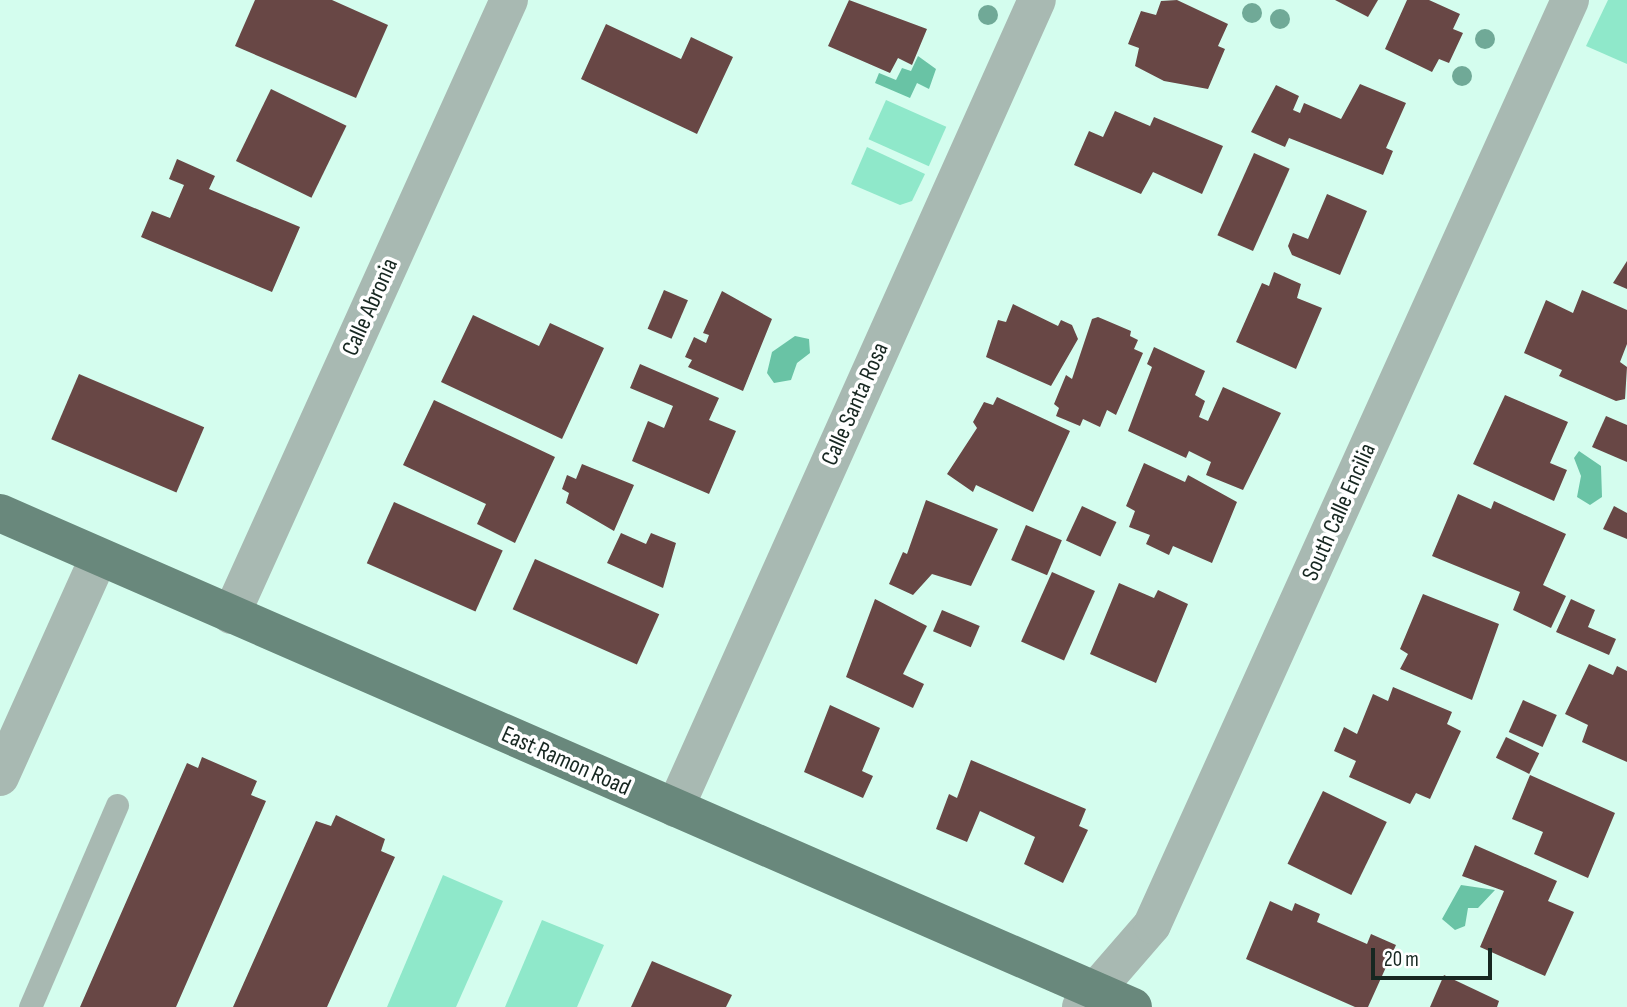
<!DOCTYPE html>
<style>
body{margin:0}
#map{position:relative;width:1627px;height:1007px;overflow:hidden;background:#d4fdee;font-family:"Sofia Sans Condensed",sans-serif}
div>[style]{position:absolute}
.green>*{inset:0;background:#8fe8ca;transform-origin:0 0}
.water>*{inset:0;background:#69c3a5}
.building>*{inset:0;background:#684745;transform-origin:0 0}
.service>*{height:23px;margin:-11.5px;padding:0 11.5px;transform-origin:11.5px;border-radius:11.5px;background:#a8b9b2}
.minor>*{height:38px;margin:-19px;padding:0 19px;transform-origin:19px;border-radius:19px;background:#a8b9b2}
.primary>*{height:38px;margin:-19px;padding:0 19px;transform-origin:19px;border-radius:19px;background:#69887c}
.trees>*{width:20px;height:20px;margin:-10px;border-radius:50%;background:#70a997}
span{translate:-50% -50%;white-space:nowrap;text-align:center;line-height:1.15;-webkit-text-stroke:7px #fff;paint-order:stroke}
.street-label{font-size:24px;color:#172721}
.scale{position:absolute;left:1371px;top:948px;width:121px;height:32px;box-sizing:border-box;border:4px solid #172721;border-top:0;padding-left:9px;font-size:21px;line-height:24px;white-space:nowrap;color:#172721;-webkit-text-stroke:5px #fff;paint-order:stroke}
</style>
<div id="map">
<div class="green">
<i style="clip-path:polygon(1608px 0,1627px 0,1627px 64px,1586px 46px)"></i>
<i style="left:886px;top:100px;width:66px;height:43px;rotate:24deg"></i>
<i style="clip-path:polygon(867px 147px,925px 174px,912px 201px,900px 205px,851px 184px)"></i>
<i style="clip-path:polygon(443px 875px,503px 901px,456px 1007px,387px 1007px)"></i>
<i style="clip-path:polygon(542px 920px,604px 945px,577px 1007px,505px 1007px)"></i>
</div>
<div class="water">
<i style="clip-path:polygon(918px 56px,936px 69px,929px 89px,917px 83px,910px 98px,875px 83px,879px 73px,896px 80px,902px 68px,911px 71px)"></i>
<i style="clip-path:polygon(795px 336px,809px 339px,810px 353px,797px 363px,791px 380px,774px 383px,767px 373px,772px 352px)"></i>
<i style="clip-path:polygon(1579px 451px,1601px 466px,1602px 497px,1590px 505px,1577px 497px,1581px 476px,1574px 458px)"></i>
<i style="clip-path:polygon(1461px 885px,1495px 890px,1478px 908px,1468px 908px,1465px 926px,1455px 930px,1442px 919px)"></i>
</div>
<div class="building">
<i style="clip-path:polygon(255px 0,332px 0,388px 25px,356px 98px,235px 46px)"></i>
<i style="clip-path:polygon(849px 0,927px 29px,912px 65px,898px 58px,890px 73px,828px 46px)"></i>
<i style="clip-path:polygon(1177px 0,1228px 24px,1218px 46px,1225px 49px,1208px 89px,1164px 81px,1135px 66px,1139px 48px,1128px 44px,1141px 11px,1156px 15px,1161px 1px)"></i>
<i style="clip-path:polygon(1335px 0,1378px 0,1368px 17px)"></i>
<i style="clip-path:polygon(1407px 0,1429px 0,1460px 14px,1453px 29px,1463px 33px,1449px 63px,1439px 59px,1432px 72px,1385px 49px)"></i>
<i style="clip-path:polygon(606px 24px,681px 59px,691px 37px,733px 57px,697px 134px,581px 79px)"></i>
<i style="clip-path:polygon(1360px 84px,1406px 103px,1386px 148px,1393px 151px,1383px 175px,1289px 138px,1285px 147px,1251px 132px,1276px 85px,1299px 96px,1293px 110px,1300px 113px,1304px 103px,1341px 119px)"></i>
<i style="left:271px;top:89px;width:84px;height:80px;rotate:26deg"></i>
<i style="clip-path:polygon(1115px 111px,1150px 126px,1154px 117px,1223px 146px,1202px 194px,1153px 172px,1141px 194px,1074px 165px,1089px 131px,1103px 137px)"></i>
<i style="left:1254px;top:153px;width:39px;height:90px;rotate:24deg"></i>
<i style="clip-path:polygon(177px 159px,215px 176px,209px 189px,300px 227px,272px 292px,141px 237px,152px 211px,170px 218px,184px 185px,169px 179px)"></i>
<i style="clip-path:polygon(1327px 194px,1367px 211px,1340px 275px,1292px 255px,1288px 246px,1293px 233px,1308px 239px)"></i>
<i style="clip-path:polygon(1627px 261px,1627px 289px,1613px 283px)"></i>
<i style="clip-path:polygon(1274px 272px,1301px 284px,1297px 298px,1322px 308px,1296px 369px,1236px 342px,1262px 283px,1269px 286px)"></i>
<i style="left:664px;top:290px;width:26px;height:42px;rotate:23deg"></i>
<i style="clip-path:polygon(1582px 290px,1627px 310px,1627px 344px,1620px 362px,1627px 367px,1625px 399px,1616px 401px,1559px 376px,1562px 370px,1524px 353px,1546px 300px,1573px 313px)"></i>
<i style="clip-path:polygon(722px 291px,772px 319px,743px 391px,688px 367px,692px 360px,685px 357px,694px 337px,706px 343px,709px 335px,703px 333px)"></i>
<i style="clip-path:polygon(1013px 304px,1058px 326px,1061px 320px,1072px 325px,1078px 339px,1051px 386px,986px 357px,998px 320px,1006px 322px)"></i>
<i style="clip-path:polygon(473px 315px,539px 346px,550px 323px,604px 348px,562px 439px,441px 382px)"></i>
<i style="clip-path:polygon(1098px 317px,1131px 331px,1130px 336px,1138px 340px,1134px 349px,1143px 353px,1116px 415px,1107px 410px,1100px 427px,1083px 419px,1080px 426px,1056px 416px,1059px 408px,1054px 404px,1066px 375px,1072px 379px,1092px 319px)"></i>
<i style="clip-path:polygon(1154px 347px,1205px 371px,1195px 395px,1205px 401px,1199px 417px,1208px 421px,1223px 387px,1281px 413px,1243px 490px,1206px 475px,1211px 462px,1189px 451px,1186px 458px,1128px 431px,1152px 367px,1147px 364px)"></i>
<i style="clip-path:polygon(640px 364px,719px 398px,709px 420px,736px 431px,709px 494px,632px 461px,648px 421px,664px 428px,673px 406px,630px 388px)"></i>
<i style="left:79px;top:374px;width:136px;height:71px;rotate:23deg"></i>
<i style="clip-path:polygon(1505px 395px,1568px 422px,1550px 463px,1567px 470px,1554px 501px,1473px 464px)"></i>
<i style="clip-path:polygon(997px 397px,1070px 431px,1033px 512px,976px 485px,973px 492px,947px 474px,977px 428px,973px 422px,984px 402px,993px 405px)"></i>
<i style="clip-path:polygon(434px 400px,555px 457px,515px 543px,477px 524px,486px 504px,403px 465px)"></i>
<i style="clip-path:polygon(1606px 416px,1627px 425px,1627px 462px,1592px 447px)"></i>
<i style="clip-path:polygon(1144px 463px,1185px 482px,1188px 475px,1237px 502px,1212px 563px,1173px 546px,1169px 555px,1146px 544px,1150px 535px,1129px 527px,1135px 511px,1126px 506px)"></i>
<i style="clip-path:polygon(582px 464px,634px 485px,614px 531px,566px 503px,569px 493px,562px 489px,567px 475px,576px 479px)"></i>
<i style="clip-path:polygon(1458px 494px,1491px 509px,1494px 501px,1566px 534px,1543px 585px,1566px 596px,1551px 628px,1513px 610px,1520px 592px,1432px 556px)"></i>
<i style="clip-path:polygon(926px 500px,998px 529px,971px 586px,932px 574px,913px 595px,889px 584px,903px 552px,907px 554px)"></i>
<i style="left:394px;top:502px;width:119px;height:67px;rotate:24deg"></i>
<i style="left:1082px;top:506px;width:38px;height:38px;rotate:25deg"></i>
<i style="clip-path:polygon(1614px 506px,1627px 513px,1627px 539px,1603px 529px)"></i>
<i style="left:1026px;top:525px;width:39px;height:38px;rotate:23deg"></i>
<i style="clip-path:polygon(621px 533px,646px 544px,651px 533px,676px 543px,663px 588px,607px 563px)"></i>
<i style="left:535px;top:559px;width:136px;height:55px;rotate:24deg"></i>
<i style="left:1052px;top:572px;width:47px;height:76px;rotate:24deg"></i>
<i style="clip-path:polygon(1119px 583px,1154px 598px,1158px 590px,1188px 604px,1156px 683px,1090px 654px)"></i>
<i style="clip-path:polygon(1423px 594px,1499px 624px,1472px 700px,1400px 669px,1408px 654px,1400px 649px)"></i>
<i style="clip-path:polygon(875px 599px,927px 626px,903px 674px,924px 684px,913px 708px,846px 677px)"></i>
<i style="clip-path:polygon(1571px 599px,1595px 610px,1588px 627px,1616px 639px,1609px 655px,1556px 632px)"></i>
<i style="left:942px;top:610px;width:41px;height:23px;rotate:23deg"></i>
<i style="clip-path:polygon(1589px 664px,1613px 675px,1617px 666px,1627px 671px,1627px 762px,1582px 742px,1588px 725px,1565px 714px)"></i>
<i style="clip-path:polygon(1393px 687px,1452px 712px,1447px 724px,1461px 731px,1430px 799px,1416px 793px,1410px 804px,1349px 777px,1356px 761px,1334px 751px,1344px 727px,1357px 734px,1373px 694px,1388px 701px)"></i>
<i style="left:1523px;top:700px;width:37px;height:35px;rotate:24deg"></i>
<i style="clip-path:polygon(830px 705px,880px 728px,862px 771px,873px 776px,863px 798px,804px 772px)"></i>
<i style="left:1506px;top:737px;width:37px;height:23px;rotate:26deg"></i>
<i style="clip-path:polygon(202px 757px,257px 781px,251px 795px,266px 801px,176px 1007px,80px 1007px,187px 763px,198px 768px)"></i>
<i style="clip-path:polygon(971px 760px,1086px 809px,1079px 826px,1088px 830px,1063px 883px,1024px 864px,1035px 837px,980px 811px,967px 842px,936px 829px,949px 794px,957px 798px)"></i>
<i style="clip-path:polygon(1530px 775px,1615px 813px,1588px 878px,1534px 854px,1543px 832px,1512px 819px)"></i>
<i style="left:1323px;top:791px;width:71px;height:81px;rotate:26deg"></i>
<i style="clip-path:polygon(336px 815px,385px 839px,381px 851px,395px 857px,327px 1007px,233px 1007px,316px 821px,331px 826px)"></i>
<i style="clip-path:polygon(1475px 845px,1557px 881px,1548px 901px,1574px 912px,1545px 976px,1480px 947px,1504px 891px,1462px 876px)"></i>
<i style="clip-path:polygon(1270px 901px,1292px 911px,1295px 903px,1320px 914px,1317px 922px,1367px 944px,1371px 934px,1396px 945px,1368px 1007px,1355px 1007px,1246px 959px)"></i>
<i style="clip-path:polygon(652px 961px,732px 995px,726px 1007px,631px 1007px)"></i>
<i style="clip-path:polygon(1444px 975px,1499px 1001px,1497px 1007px,1430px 1007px)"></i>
</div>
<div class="service">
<i style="left:30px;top:1007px;width:220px;rotate:-66.7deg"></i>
</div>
<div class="minor">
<i style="left:231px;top:615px;width:675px;rotate:-65.68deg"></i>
<i style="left:0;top:777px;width:241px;rotate:-65.8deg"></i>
<i style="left:675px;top:808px;width:885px;rotate:-65.87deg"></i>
<i style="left:1081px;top:1007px;width:108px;rotate:-49.1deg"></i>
<i style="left:1152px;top:925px;width:1015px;rotate:-65.68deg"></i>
</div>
<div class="primary">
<i style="left:0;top:513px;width:1236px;rotate:23.56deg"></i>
</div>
<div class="trees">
<i style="left:1252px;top:13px"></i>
<i style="left:988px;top:15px"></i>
<i style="left:1280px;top:19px"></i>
<i style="left:1485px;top:39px"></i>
<i style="left:1462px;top:76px"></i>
</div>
<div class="street-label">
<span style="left:370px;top:307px;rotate:-66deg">Calle Abronia</span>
<span style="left:855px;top:404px;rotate:-66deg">Calle Santa Rosa</span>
<span style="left:1339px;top:512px;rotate:-66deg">South Calle Encilia</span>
<span style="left:566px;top:761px;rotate:24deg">East Ramon Road</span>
</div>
<div class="scale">20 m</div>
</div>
